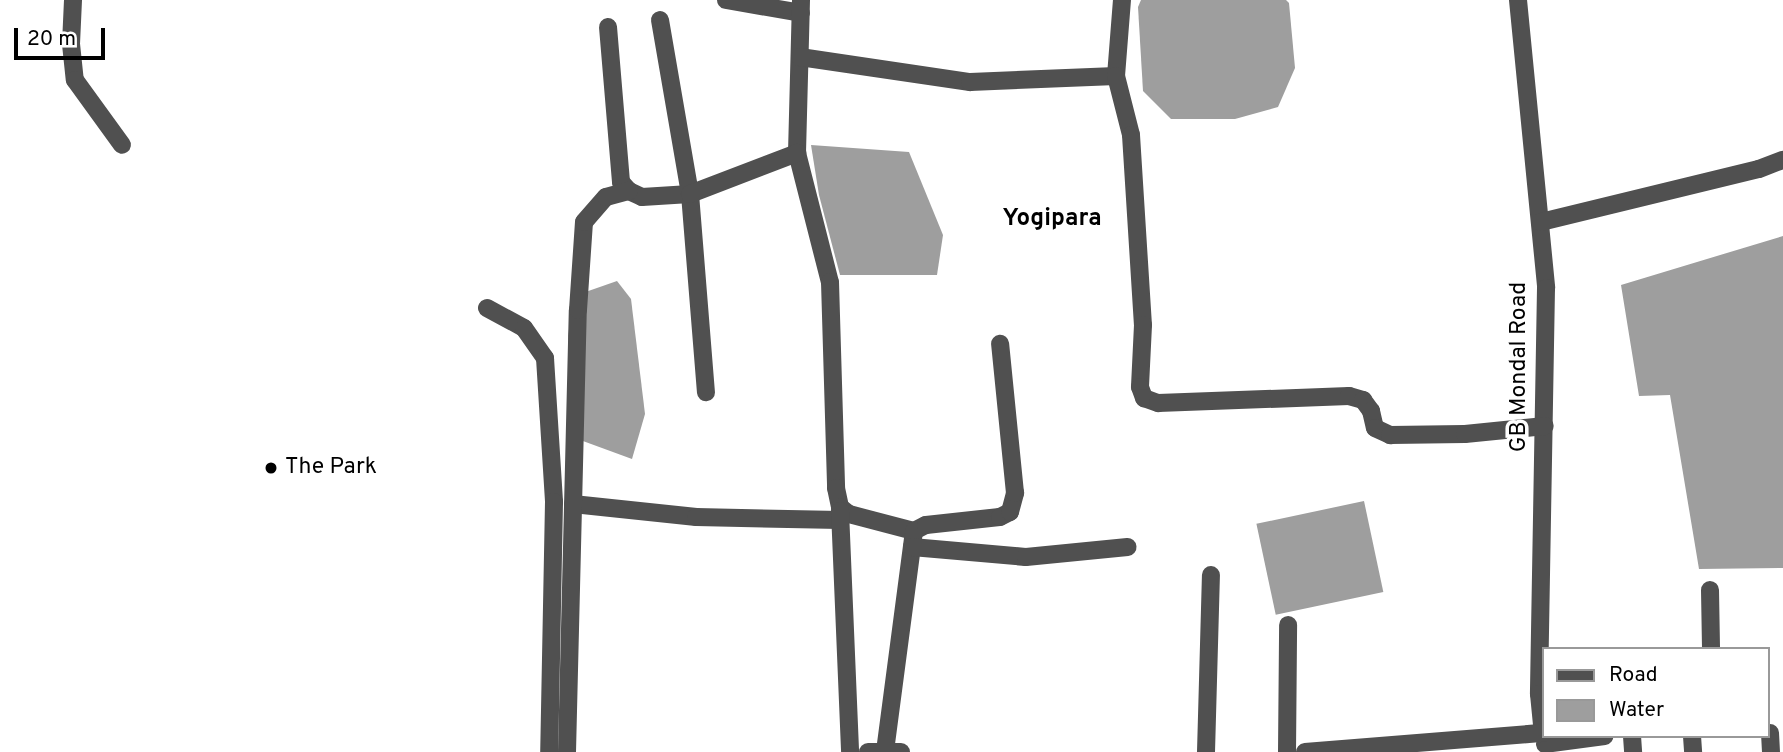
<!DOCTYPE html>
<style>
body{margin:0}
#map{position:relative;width:1783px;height:752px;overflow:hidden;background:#fff;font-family:Overpass,sans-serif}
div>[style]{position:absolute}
.water>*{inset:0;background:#9e9e9e;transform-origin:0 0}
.minor>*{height:18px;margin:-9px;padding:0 9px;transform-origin:9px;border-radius:9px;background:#505050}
.dots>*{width:19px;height:19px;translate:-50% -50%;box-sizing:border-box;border:4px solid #fff;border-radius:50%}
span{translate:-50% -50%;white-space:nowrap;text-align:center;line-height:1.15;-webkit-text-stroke:7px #fff;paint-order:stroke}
.street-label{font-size:23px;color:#000}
.poi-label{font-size:23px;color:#000}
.left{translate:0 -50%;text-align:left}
.neighbourhood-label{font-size:24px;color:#000;font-weight:700}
.legend{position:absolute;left:1542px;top:647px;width:228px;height:91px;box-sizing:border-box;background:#fff;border:2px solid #999;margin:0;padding:9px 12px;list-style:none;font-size:21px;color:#000}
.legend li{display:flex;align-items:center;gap:14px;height:35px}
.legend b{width:35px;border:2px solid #999}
.scale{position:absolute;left:14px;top:28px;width:91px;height:32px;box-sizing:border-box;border:4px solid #000;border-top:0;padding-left:9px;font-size:21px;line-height:24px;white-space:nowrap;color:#000;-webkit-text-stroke:5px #fff;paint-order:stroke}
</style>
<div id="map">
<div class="water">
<i style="clip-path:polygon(1141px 0,1286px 0,1289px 3px,1295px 68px,1278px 107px,1235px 119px,1171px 119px,1143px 91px,1138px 7px)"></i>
<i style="clip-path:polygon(811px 145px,909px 152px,943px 235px,937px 275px,840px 275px,819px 195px)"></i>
<i style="clip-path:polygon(1783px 236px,1783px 568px,1699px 569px,1670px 395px,1639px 396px,1621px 285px)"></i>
<i style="clip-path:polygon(617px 281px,631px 299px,645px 414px,632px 459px,572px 437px,568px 336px,574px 296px)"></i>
<i style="left:1364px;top:501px;width:93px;height:110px;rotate:78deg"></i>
</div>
<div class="minor">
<i style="left:73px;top:0;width:44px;rotate:92.6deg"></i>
<i style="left:71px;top:44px;width:36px;rotate:84deg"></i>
<i style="left:75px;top:80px;width:80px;rotate:54.1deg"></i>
<i style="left:726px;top:0;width:76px;rotate:9.8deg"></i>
<i style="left:801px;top:0;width:153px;rotate:91.5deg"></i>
<i style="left:797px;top:153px;width:133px;rotate:75.7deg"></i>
<i style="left:830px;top:282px;width:206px;rotate:88.3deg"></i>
<i style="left:836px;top:488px;width:19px;rotate:78deg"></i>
<i style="left:840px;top:507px;width:11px;rotate:38deg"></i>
<i style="left:849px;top:514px;width:67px;rotate:14.7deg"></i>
<i style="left:914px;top:531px;width:222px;rotate:97.5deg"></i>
<i style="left:1518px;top:0;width:289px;rotate:84.4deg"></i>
<i style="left:1546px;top:288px;width:406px;rotate:91deg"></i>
<i style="left:1539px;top:694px;width:41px;rotate:84.4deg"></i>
<i style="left:660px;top:20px;width:177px;rotate:80.2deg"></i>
<i style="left:690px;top:194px;width:199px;rotate:85.4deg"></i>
<i style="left:608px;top:27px;width:156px;rotate:85.2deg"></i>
<i style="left:621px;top:182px;width:12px;rotate:48deg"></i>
<i style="left:629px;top:191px;width:14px;rotate:25deg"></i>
<i style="left:642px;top:197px;width:48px;rotate:-3.6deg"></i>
<i style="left:690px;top:194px;width:115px;rotate:-21deg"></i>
<i style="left:800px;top:57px;width:172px;rotate:8.4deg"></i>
<i style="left:970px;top:82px;width:146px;rotate:-2.4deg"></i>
<i style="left:1116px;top:76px;width:76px;rotate:-85.5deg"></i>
<i style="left:1116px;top:76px;width:61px;rotate:75.7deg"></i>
<i style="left:1131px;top:135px;width:190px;rotate:86.4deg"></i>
<i style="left:1143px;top:325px;width:62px;rotate:92.8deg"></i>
<i style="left:1140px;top:387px;width:12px;rotate:70deg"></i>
<i style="left:1144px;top:398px;width:15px;rotate:20deg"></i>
<i style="left:1158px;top:403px;width:191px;rotate:-2.1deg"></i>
<i style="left:1349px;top:396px;width:15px;rotate:16deg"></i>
<i style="left:1363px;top:400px;width:14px;rotate:54deg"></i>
<i style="left:1371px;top:411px;width:17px;rotate:77deg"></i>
<i style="left:1375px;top:428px;width:17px;rotate:25deg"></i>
<i style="left:1390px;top:435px;width:75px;rotate:-0.8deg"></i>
<i style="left:1465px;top:434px;width:80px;rotate:-5.7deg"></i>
<i style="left:1541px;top:222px;width:224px;rotate:-13.7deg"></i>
<i style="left:1759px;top:169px;width:26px;rotate:-21deg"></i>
<i style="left:487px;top:308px;width:42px;rotate:28.4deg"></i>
<i style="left:524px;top:328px;width:37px;rotate:55deg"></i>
<i style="left:545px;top:358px;width:144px;rotate:86.4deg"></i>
<i style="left:554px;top:502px;width:250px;rotate:91.1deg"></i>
<i style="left:573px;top:504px;width:124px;rotate:6deg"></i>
<i style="left:696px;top:517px;width:144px;rotate:1.2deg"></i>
<i style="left:840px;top:511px;width:241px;rotate:87.6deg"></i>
<i style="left:914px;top:531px;width:13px;rotate:-27deg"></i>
<i style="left:926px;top:525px;width:74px;rotate:-6.2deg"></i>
<i style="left:1000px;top:517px;width:11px;rotate:-27deg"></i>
<i style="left:1010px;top:512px;width:20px;rotate:-75deg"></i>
<i style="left:1015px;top:493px;width:150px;rotate:-95.7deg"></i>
<i style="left:912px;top:547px;width:114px;rotate:5deg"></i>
<i style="left:1026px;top:557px;width:102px;rotate:-5.6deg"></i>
<i style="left:1710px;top:590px;width:59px;rotate:89deg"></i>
<i style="left:1770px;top:733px;width:19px;rotate:87deg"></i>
<i style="left:1632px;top:736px;width:16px;rotate:86deg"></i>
<i style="left:1692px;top:736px;width:16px;rotate:86deg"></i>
<i style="left:1545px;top:744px;width:60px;rotate:-7.7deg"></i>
<i style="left:567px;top:752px;width:442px;rotate:-88.6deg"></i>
<i style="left:578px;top:310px;width:88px;rotate:-86.1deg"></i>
<i style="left:584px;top:222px;width:33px;rotate:-49deg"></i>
<i style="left:606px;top:197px;width:24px;rotate:-15deg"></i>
<i style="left:868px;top:752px;width:33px"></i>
<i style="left:1206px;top:752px;width:177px;rotate:-88.4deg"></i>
<i style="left:1287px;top:752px;width:127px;rotate:-89.5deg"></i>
<i style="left:1305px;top:752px;width:239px;rotate:-4.6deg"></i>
</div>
<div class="dots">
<i style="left:271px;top:468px;background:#000"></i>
</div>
<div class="street-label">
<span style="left:1520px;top:367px;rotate:-90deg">GB Mondal Road</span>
</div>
<div class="poi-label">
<span class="left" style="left:285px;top:468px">The Park</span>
</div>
<div class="neighbourhood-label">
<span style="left:1052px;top:220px">Yogipara</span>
</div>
<ul class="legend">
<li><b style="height:9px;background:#505050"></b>Road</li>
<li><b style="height:19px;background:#9e9e9e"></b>Water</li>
</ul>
<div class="scale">20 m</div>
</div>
